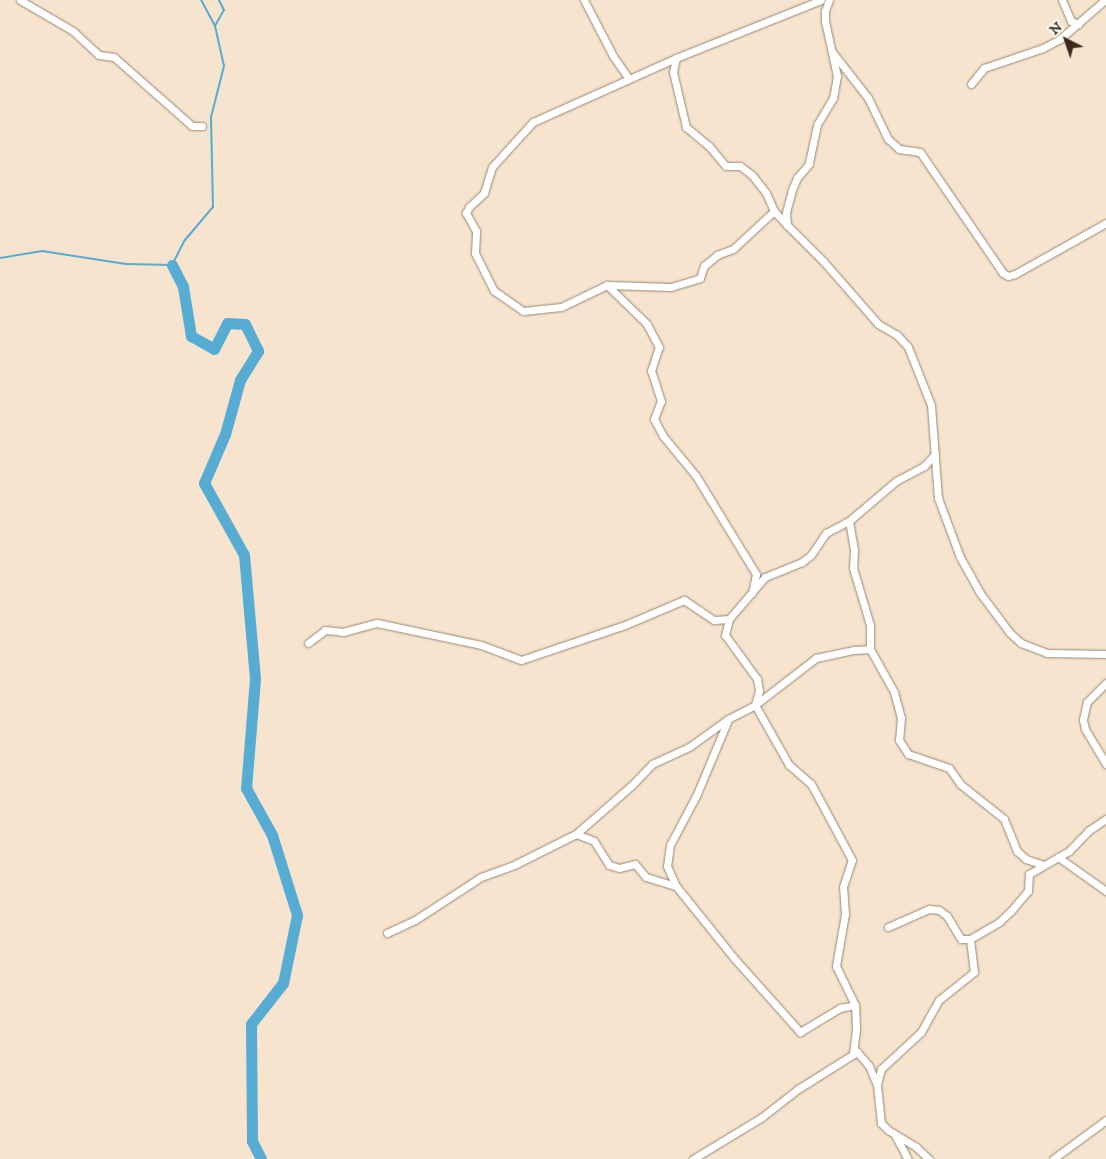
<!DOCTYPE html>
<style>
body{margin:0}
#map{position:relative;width:1106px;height:1159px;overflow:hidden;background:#f6e4ce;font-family:"IM FELL DW Pica",serif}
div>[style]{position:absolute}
.stream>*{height:2px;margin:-1px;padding:0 1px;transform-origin:1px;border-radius:1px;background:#57acd3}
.river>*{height:11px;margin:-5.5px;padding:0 5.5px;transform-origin:5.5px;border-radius:5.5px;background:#57acd3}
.roads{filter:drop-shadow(0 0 1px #988776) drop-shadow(0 0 1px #988776)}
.street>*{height:7px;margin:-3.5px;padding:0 3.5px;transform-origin:3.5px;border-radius:3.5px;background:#fff}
span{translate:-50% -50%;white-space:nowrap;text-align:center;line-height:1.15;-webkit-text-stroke:4px #fdfcf7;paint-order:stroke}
.north{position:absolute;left:1041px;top:15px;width:50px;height:50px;-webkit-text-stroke:4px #fdfcf7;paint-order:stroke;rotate:319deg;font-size:14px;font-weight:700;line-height:20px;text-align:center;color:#3b2a1e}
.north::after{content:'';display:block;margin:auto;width:18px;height:22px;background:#3b2a1e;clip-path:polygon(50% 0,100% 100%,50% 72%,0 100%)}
</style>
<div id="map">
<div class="stream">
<i style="left:215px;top:26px;width:18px;rotate:-61deg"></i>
<i style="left:224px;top:10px;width:11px;rotate:-117deg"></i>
<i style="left:0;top:258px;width:43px;rotate:-9.5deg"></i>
<i style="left:42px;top:251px;width:85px;rotate:8.8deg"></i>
<i style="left:126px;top:264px;width:46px;rotate:1.2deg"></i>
<i style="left:172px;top:265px;width:28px;rotate:-63deg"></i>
<i style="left:185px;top:240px;width:43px;rotate:-49.7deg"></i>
<i style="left:213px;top:207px;width:90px;rotate:-91.3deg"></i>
<i style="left:211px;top:117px;width:53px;rotate:-75.7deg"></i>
<i style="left:224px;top:66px;width:41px;rotate:-102.7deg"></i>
<i style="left:215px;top:26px;width:30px;rotate:-118deg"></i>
</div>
<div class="river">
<i style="left:172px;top:265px;width:25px;rotate:63deg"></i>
<i style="left:183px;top:287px;width:50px;rotate:80.7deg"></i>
<i style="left:191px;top:336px;width:26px;rotate:29deg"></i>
<i style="left:214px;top:349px;width:29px;rotate:-63deg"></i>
<i style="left:227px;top:323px;width:18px;rotate:3deg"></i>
<i style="left:245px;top:324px;width:30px;rotate:64deg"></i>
<i style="left:258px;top:351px;width:34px;rotate:122deg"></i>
<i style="left:240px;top:380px;width:56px;rotate:105.5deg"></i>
<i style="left:225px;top:434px;width:53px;rotate:113.2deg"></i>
<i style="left:204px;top:483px;width:82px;rotate:60.9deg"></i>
<i style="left:244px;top:555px;width:124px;rotate:84.9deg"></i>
<i style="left:255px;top:679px;width:109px;rotate:94.7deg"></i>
<i style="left:246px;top:788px;width:54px;rotate:61deg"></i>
<i style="left:272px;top:835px;width:84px;rotate:72.6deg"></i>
<i style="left:297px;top:915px;width:69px;rotate:101.6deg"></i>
<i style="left:283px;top:983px;width:52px;rotate:128deg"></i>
<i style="left:251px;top:1024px;width:117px;rotate:89.5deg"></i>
<i style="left:252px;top:1141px;width:20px;rotate:63deg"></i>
</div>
<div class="roads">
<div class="street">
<i style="left:20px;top:0;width:61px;rotate:30.3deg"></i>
<i style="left:73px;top:31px;width:35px;rotate:43deg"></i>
<i style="left:99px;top:55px;width:15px;rotate:8deg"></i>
<i style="left:114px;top:57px;width:104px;rotate:41.5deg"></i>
<i style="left:192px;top:126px;width:10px"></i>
<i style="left:584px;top:0;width:63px;rotate:62.6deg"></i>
<i style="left:613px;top:56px;width:28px;rotate:55deg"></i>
<i style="left:829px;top:0;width:12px;rotate:110deg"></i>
<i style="left:825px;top:11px;width:10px;rotate:90deg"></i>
<i style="left:825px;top:21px;width:56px;rotate:77.7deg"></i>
<i style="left:837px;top:76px;width:22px;rotate:100deg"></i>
<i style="left:833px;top:98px;width:31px;rotate:121deg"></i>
<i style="left:817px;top:125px;width:40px;rotate:102deg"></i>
<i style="left:809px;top:164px;width:18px;rotate:131deg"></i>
<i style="left:797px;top:178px;width:13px;rotate:113deg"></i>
<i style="left:792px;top:190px;width:24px;rotate:105deg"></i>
<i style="left:786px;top:213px;width:12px;rotate:85deg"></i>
<i style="left:787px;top:225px;width:52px;rotate:45deg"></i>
<i style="left:824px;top:262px;width:82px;rotate:48.9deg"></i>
<i style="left:878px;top:324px;width:22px;rotate:30deg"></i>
<i style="left:897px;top:335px;width:16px;rotate:47deg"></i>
<i style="left:908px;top:347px;width:62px;rotate:68.4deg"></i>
<i style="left:931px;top:405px;width:93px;rotate:85.7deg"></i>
<i style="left:938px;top:498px;width:63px;rotate:69.6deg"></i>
<i style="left:960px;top:557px;width:41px;rotate:60.9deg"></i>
<i style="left:980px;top:593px;width:50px;rotate:53.1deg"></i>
<i style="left:1010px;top:633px;width:15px;rotate:42deg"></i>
<i style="left:1021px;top:643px;width:28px;rotate:21deg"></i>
<i style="left:1047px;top:653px;width:59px;rotate:1deg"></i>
<i style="left:1062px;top:0;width:23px;rotate:67deg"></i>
<i style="left:1071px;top:21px;width:8px;rotate:23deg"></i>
<i style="left:833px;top:53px;width:57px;rotate:52.1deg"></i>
<i style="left:868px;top:98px;width:46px;rotate:64deg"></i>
<i style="left:888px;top:139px;width:15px;rotate:42deg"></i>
<i style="left:899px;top:149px;width:21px;rotate:8deg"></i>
<i style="left:920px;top:152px;width:147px;rotate:55.6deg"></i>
<i style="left:1003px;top:273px;width:6px;rotate:31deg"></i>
<i style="left:1008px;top:276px;width:7px;rotate:-16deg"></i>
<i style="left:1015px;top:274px;width:104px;rotate:-29.3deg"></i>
<i style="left:676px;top:58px;width:14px;rotate:102deg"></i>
<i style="left:673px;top:72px;width:57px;rotate:76.7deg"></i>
<i style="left:686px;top:127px;width:30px;rotate:40deg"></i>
<i style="left:709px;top:146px;width:26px;rotate:50deg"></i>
<i style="left:726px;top:166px;width:14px"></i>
<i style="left:740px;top:166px;width:15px;rotate:37deg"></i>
<i style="left:752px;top:175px;width:23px;rotate:52deg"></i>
<i style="left:766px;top:193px;width:20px;rotate:66deg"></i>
<i style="left:774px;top:211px;width:19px;rotate:47deg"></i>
<i style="left:971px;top:84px;width:21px;rotate:-51deg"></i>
<i style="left:984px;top:68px;width:62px;rotate:-18.7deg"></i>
<i style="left:1043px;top:48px;width:19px;rotate:-28deg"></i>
<i style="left:1060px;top:39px;width:60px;rotate:-40.9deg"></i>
<i style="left:607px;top:285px;width:64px;rotate:1.8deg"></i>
<i style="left:671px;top:287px;width:30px;rotate:-17deg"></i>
<i style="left:700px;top:278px;width:13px;rotate:-72deg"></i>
<i style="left:704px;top:266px;width:17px;rotate:-40deg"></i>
<i style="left:717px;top:255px;width:17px;rotate:-21deg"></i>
<i style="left:733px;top:249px;width:56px;rotate:-42.8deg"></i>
<i style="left:849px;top:521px;width:29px;rotate:80deg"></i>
<i style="left:854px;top:550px;width:18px;rotate:93deg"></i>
<i style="left:853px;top:568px;width:59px;rotate:73.4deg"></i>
<i style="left:870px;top:625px;width:24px;rotate:90deg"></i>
<i style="left:870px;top:649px;width:49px;rotate:60.8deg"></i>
<i style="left:894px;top:692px;width:27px;rotate:75deg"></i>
<i style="left:901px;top:718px;width:22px;rotate:95deg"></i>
<i style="left:899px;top:740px;width:17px;rotate:57deg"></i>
<i style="left:908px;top:754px;width:43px;rotate:18.9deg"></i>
<i style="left:949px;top:768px;width:19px;rotate:55deg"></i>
<i style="left:960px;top:784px;width:56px;rotate:38.5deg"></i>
<i style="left:1004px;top:819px;width:35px;rotate:68deg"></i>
<i style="left:1017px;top:851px;width:12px;rotate:42deg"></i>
<i style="left:1026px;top:859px;width:18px;rotate:19deg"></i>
<i style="left:752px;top:593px;width:19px;rotate:-78deg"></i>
<i style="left:756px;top:574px;width:115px;rotate:-121.5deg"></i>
<i style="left:696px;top:476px;width:52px;rotate:-129.5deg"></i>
<i style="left:663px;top:436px;width:19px;rotate:-118deg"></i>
<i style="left:654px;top:419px;width:19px;rotate:-69deg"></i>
<i style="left:661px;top:401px;width:32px;rotate:-108deg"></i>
<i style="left:651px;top:371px;width:25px;rotate:-72deg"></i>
<i style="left:659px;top:347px;width:26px;rotate:-118deg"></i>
<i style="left:647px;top:324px;width:56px;rotate:-135.7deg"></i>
<i style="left:607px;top:285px;width:51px;rotate:154.4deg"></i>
<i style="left:561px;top:307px;width:38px;rotate:174deg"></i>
<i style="left:523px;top:311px;width:35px;rotate:-145deg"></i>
<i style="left:494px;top:291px;width:42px;rotate:-116.6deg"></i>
<i style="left:475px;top:253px;width:22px;rotate:-87deg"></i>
<i style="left:476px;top:231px;width:21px;rotate:-119deg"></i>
<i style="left:466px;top:213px;width:7px;rotate:-63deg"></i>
<i style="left:469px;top:207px;width:21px;rotate:-43deg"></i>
<i style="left:484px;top:193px;width:27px;rotate:-73deg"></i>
<i style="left:492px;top:167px;width:61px;rotate:-47.7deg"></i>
<i style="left:533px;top:122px;width:157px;rotate:-24.1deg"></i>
<i style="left:676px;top:58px;width:156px;rotate:-21.8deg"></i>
<i style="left:308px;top:643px;width:21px;rotate:-37deg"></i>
<i style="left:325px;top:630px;width:18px;rotate:6deg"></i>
<i style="left:343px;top:632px;width:35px;rotate:-15deg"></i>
<i style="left:377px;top:623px;width:106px;rotate:11.9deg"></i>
<i style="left:481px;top:645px;width:43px;rotate:20.6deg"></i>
<i style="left:521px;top:660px;width:110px;rotate:-18.6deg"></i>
<i style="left:625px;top:625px;width:64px;rotate:-23deg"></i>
<i style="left:684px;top:600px;width:36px;rotate:34deg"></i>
<i style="left:714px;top:620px;width:15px;rotate:-4deg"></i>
<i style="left:1106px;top:683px;width:27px;rotate:135deg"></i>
<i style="left:1087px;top:702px;width:18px;rotate:103deg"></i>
<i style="left:1083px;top:720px;width:9px;rotate:77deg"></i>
<i style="left:1085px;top:729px;width:41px;rotate:59deg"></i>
<i style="left:728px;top:720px;width:82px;rotate:112.8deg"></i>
<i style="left:696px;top:796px;width:55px;rotate:118deg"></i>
<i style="left:670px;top:845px;width:21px;rotate:98deg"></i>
<i style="left:667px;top:866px;width:22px;rotate:66deg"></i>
<i style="left:676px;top:886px;width:91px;rotate:51.2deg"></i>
<i style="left:733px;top:957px;width:101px;rotate:48.2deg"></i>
<i style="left:800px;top:1032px;width:47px;rotate:-31deg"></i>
<i style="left:840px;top:1008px;width:15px;rotate:-11deg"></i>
<i style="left:576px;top:834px;width:19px;rotate:21deg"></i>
<i style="left:594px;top:841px;width:28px;rotate:58deg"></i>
<i style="left:609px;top:865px;width:10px;rotate:17deg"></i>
<i style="left:619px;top:868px;width:16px;rotate:-14deg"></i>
<i style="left:635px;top:864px;width:17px;rotate:50deg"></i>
<i style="left:646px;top:877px;width:31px;rotate:17deg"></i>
<i style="left:1058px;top:857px;width:59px;rotate:35.3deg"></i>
<i style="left:888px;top:927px;width:45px;rotate:-23.7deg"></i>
<i style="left:929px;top:909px;width:10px;rotate:6deg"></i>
<i style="left:939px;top:910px;width:10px;rotate:37deg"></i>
<i style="left:947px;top:916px;width:27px;rotate:59deg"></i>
<i style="left:961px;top:939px;width:9px"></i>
<i style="left:970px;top:939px;width:34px;rotate:-30deg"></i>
<i style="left:999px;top:922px;width:16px;rotate:-43deg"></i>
<i style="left:1011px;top:911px;width:26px;rotate:-50deg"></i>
<i style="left:1028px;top:891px;width:17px;rotate:-87deg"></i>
<i style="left:1029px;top:874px;width:46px;rotate:-29.9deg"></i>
<i style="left:1069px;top:851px;width:28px;rotate:-46deg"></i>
<i style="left:1088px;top:831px;width:22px;rotate:-34deg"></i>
<i style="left:387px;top:933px;width:31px;rotate:-25deg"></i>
<i style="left:415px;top:920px;width:79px;rotate:-33.1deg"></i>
<i style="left:481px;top:877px;width:37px;rotate:-20deg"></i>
<i style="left:516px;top:864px;width:67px;rotate:-26.6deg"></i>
<i style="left:576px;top:834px;width:74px;rotate:-41.2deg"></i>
<i style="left:632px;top:785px;width:29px;rotate:-46deg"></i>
<i style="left:652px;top:764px;width:41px;rotate:-24.7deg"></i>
<i style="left:689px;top:747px;width:48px;rotate:-35.7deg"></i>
<i style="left:728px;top:719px;width:30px;rotate:-27deg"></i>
<i style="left:755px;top:705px;width:15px;rotate:-74deg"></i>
<i style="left:759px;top:691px;width:12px;rotate:-99deg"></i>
<i style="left:757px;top:679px;width:54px;rotate:-126deg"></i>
<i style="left:725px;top:635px;width:16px;rotate:-76deg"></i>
<i style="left:729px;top:619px;width:55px;rotate:-49.4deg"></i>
<i style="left:765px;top:577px;width:40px;rotate:-22deg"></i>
<i style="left:802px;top:562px;width:11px;rotate:-38deg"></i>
<i style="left:811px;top:555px;width:27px;rotate:-56deg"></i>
<i style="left:826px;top:533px;width:26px;rotate:-28deg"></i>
<i style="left:849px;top:521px;width:62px;rotate:-40.4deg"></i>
<i style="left:896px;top:481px;width:32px;rotate:-28deg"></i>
<i style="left:924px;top:466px;width:16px;rotate:-47deg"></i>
<i style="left:853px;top:1054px;width:24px;rotate:-83deg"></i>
<i style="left:856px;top:1030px;width:25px;rotate:-92deg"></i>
<i style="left:855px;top:1005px;width:43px;rotate:-116deg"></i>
<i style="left:836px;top:966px;width:53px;rotate:-80.2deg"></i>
<i style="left:845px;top:914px;width:27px;rotate:-94deg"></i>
<i style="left:843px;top:887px;width:28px;rotate:-72deg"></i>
<i style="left:852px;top:860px;width:86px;rotate:-118.3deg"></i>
<i style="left:811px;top:784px;width:29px;rotate:-139deg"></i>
<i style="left:789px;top:765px;width:69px;rotate:-119.5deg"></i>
<i style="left:755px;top:705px;width:77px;rotate:-37.6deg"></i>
<i style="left:816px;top:658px;width:40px;rotate:-12deg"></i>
<i style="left:855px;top:650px;width:15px;rotate:-4deg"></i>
<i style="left:877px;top:1084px;width:16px;rotate:-75deg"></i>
<i style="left:881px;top:1069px;width:54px;rotate:-42.8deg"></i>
<i style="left:921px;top:1032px;width:37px;rotate:-61deg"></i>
<i style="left:939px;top:1000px;width:45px;rotate:-38.7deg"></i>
<i style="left:974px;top:972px;width:33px;rotate:-97deg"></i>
<i style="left:895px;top:1135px;width:27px;rotate:62deg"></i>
<i style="left:693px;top:1159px;width:81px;rotate:-31.3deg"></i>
<i style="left:762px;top:1117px;width:46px;rotate:-37.9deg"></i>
<i style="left:798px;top:1089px;width:70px;rotate:-32.1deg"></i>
<i style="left:857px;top:1052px;width:18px;rotate:49deg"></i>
<i style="left:869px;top:1066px;width:21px;rotate:67deg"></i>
<i style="left:877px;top:1085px;width:38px;rotate:84deg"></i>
<i style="left:881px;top:1123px;width:10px;rotate:45deg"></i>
<i style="left:888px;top:1130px;width:33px;rotate:31deg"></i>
<i style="left:916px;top:1147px;width:18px;rotate:43deg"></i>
<i style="left:1053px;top:1159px;width:66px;rotate:-36.3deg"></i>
</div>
</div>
<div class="north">N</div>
</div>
